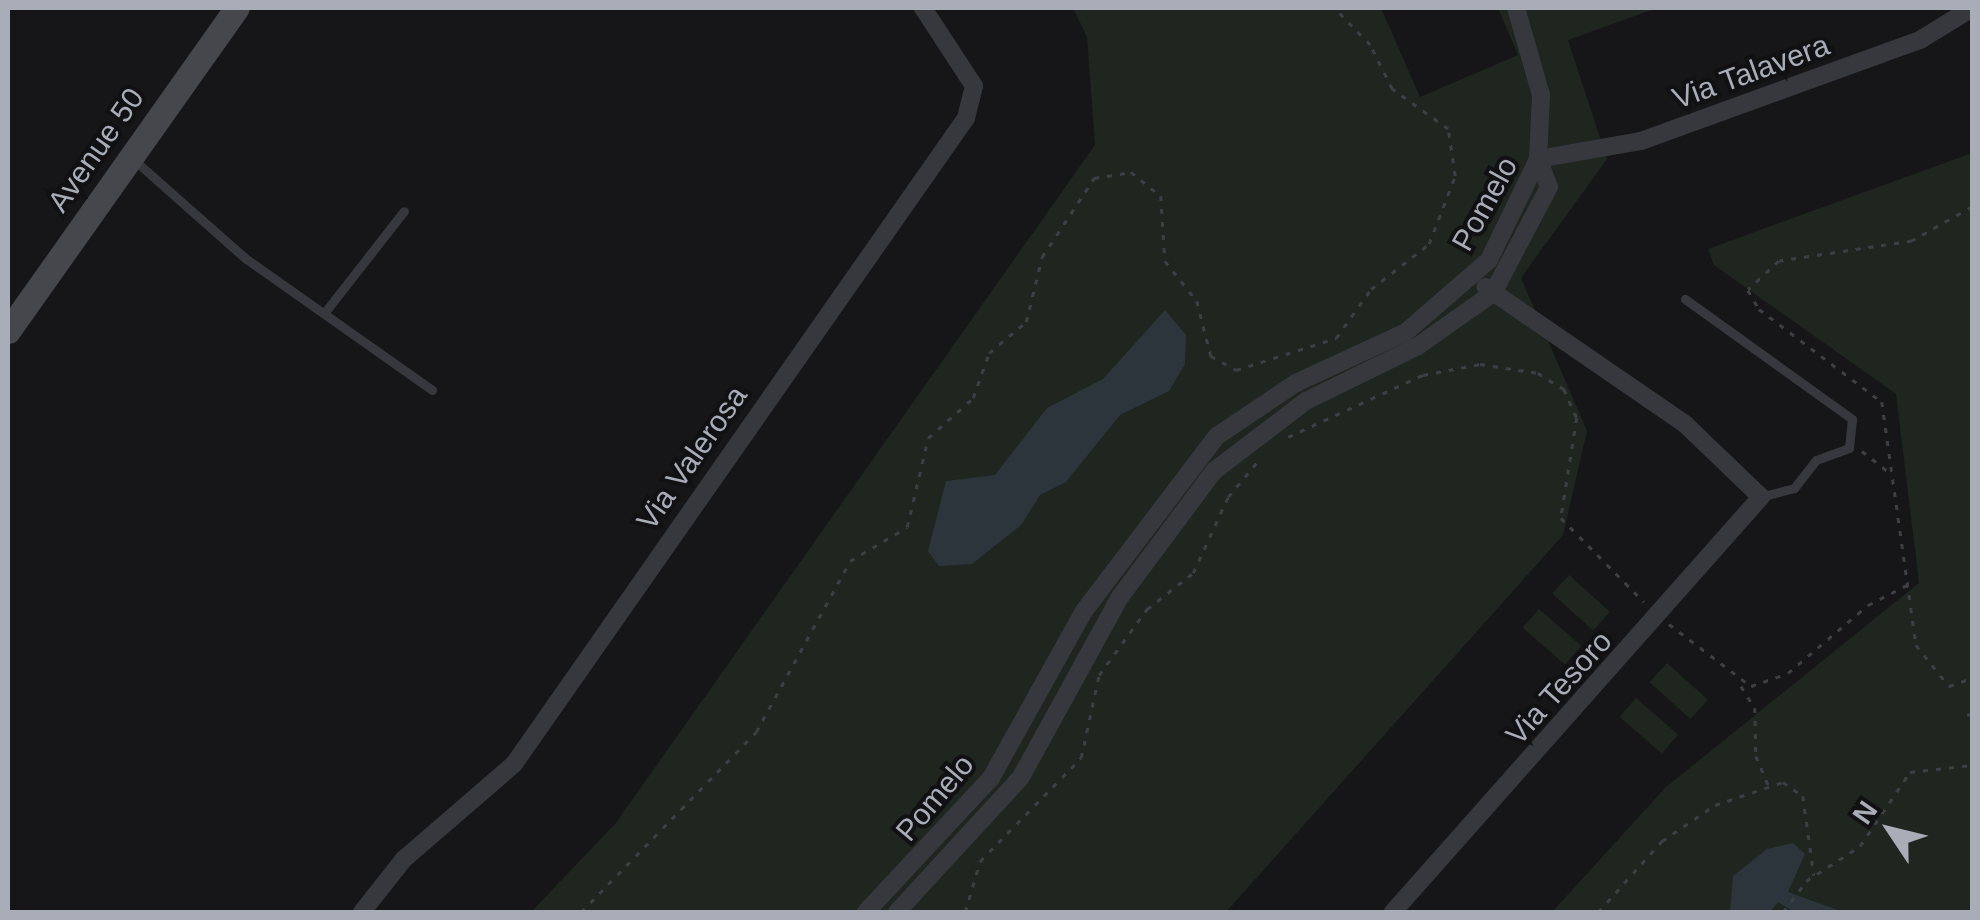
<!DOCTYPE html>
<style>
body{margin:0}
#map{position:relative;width:1980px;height:920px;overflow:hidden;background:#161618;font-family:Helvetica,sans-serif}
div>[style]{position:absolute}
.green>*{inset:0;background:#1e261f;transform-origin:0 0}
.water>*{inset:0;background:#2c353c}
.path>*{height:2.5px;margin-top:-1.25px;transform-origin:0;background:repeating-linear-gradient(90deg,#3d3f44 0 5px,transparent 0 13px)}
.service>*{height:9px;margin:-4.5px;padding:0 4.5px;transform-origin:4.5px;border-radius:4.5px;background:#37383d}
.minor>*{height:18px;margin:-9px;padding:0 9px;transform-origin:9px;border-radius:9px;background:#37383d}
.secondary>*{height:25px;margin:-12.5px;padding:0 12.5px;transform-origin:12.5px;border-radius:12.5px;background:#45474d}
span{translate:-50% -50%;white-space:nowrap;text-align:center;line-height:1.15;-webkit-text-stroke:8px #111113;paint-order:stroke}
.street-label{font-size:30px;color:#a8adb8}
.frame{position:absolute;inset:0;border:10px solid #a8adb8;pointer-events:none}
.north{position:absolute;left:1840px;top:780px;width:100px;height:100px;-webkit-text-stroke:8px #111113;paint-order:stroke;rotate:305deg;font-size:28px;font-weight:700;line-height:40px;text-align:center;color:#a8adb8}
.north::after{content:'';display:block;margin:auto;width:35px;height:45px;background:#a8adb8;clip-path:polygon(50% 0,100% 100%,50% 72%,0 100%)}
</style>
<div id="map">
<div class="green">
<i style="clip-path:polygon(1073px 8px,1381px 8px,1420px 97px,1518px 55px,1498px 8px,1657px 8px,1568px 40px,1607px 159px,1521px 278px,1587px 431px,1563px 535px,1226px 912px,531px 912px,615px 824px,1095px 145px,1087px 37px)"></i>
<i style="clip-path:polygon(1972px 153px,1972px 912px,1552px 912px,1666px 787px,1919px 583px,1896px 394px,1714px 265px,1708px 249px)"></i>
<i style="left:1569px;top:575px;width:55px;height:25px;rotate:42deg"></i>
<i style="left:1539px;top:609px;width:56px;height:25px;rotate:41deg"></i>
<i style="left:1667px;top:663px;width:55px;height:26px;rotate:42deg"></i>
<i style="left:1636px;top:698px;width:56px;height:25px;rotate:41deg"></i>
</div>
<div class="water">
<i style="clip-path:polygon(1165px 310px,1186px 335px,1185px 364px,1169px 391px,1120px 415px,1066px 482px,1040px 495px,1021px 525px,972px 564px,939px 566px,928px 551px,946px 481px,995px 475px,1047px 408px,1103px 379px)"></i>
<i style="clip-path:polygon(1793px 843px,1805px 854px,1788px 892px,1843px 912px,1794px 912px,1778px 902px,1770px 912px,1730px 912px,1733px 876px,1767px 849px)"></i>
</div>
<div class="path">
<i style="left:1972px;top:207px;width:69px;rotate:150.5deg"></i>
<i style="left:1912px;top:241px;width:134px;rotate:171.4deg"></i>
<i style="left:1779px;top:261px;width:42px;rotate:136.9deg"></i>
<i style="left:1748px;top:290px;width:22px;rotate:60deg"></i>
<i style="left:1759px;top:309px;width:154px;rotate:37.1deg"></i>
<i style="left:1882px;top:402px;width:245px;rotate:82deg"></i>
<i style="left:1916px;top:645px;width:53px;rotate:51.2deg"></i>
<i style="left:1949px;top:686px;width:24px;rotate:-19deg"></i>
<i style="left:1288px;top:437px;width:149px;rotate:-24.7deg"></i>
<i style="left:1423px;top:375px;width:58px;rotate:-10.9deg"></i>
<i style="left:1480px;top:364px;width:59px;rotate:8.8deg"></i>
<i style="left:1538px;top:373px;width:31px;rotate:32deg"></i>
<i style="left:1564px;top:389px;width:32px;rotate:66deg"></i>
<i style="left:1577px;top:418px;width:101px;rotate:99.1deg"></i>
<i style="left:1561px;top:518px;width:118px;rotate:45.3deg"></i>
<i style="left:1862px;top:451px;width:37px;rotate:38deg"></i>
<i style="left:1669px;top:624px;width:103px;rotate:37.1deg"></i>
<i style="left:1751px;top:686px;width:39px;rotate:-19deg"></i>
<i style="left:1788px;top:673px;width:105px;rotate:-40.4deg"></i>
<i style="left:1868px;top:605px;width:44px;rotate:-27.1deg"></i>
<i style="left:1741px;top:686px;width:26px;rotate:58deg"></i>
<i style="left:1755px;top:708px;width:48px;rotate:88.8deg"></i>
<i style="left:1756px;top:756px;width:33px;rotate:67deg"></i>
<i style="left:1967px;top:715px;width:5px;rotate:-11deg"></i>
<i style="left:581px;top:912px;width:251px;rotate:-45.8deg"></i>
<i style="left:756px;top:732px;width:195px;rotate:-61.2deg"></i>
<i style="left:850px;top:561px;width:66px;rotate:-30.8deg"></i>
<i style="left:907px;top:527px;width:91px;rotate:-76.7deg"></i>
<i style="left:928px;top:438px;width:60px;rotate:-41.6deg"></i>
<i style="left:973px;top:398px;width:48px;rotate:-70.4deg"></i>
<i style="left:989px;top:353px;width:48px;rotate:-40deg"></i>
<i style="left:1026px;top:322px;width:67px;rotate:-76.2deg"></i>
<i style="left:1042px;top:257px;width:95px;rotate:-56.6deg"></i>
<i style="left:1094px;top:178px;width:37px;rotate:-9deg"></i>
<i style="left:1131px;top:172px;width:38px;rotate:39deg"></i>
<i style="left:1161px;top:196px;width:65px;rotate:86.5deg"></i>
<i style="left:1165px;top:261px;width:51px;rotate:51.3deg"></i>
<i style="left:1197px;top:301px;width:57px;rotate:75.7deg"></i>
<i style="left:1211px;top:356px;width:29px;rotate:29deg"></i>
<i style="left:1236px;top:370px;width:105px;rotate:-17.7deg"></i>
<i style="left:1336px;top:338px;width:60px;rotate:-54.5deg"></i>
<i style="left:1371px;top:289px;width:73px;rotate:-37.8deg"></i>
<i style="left:1429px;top:244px;width:73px;rotate:-69.1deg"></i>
<i style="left:1455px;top:176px;width:48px;rotate:-98.5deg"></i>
<i style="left:1448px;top:129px;width:69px;rotate:-144.5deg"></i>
<i style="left:1392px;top:89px;width:49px;rotate:-116.6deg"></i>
<i style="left:1370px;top:45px;width:52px;rotate:-134.2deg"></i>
<i style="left:965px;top:912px;width:53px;rotate:-73.6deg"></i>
<i style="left:980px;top:861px;width:144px;rotate:-45.6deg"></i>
<i style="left:1081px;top:758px;width:85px;rotate:-77.8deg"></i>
<i style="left:1099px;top:675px;width:82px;rotate:-54deg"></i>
<i style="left:1147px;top:609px;width:58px;rotate:-38deg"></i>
<i style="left:1193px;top:573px;width:84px;rotate:-65.3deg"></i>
<i style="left:1228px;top:497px;width:47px;rotate:-50.2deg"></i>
<i style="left:1598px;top:912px;width:96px;rotate:-48deg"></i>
<i style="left:1662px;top:841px;width:64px;rotate:-34.2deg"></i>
<i style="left:1715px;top:805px;width:72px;rotate:-18.7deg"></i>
<i style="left:1783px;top:782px;width:24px;rotate:35deg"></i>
<i style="left:1803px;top:796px;width:80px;rotate:82.1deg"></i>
<i style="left:1783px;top:912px;width:39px;rotate:-53deg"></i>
<i style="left:1806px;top:881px;width:64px;rotate:-32.9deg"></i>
<i style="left:1860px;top:846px;width:89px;rotate:-56deg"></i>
<i style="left:1910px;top:772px;width:62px;rotate:-6.4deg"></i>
</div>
<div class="service">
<i style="left:133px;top:159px;width:149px;rotate:41.5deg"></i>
<i style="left:245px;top:258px;width:229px;rotate:35.2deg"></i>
<i style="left:1685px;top:299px;width:206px;rotate:35.7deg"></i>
<i style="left:1852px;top:419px;width:29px;rotate:96deg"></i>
<i style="left:1849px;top:448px;width:35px;rotate:160deg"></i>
<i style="left:1816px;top:460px;width:36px;rotate:128deg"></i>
<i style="left:1794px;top:488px;width:34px;rotate:165deg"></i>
<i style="left:325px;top:312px;width:128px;rotate:-52deg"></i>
</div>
<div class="minor">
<i style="left:1538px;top:159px;width:105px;rotate:-9.9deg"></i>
<i style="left:1641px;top:141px;width:297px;rotate:-19.9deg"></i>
<i style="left:1920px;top:40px;width:61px;rotate:-31.6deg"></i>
<i style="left:362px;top:912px;width:68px;rotate:-51.6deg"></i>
<i style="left:404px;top:859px;width:145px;rotate:-40.8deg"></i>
<i style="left:514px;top:764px;width:788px;rotate:-55.02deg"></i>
<i style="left:966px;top:118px;width:33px;rotate:-76deg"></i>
<i style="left:974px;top:86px;width:93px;rotate:-123.2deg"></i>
<i style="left:866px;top:912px;width:183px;rotate:-47deg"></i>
<i style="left:991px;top:778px;width:191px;rotate:-60.9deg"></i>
<i style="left:1084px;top:611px;width:220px;rotate:-52.8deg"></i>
<i style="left:1217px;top:436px;width:95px;rotate:-33.9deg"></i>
<i style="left:1296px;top:383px;width:121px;rotate:-24.9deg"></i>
<i style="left:1406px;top:332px;width:110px;rotate:-40.9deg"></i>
<i style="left:1489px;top:260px;width:112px;rotate:-64.1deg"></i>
<i style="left:1538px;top:159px;width:64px;rotate:-87.3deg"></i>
<i style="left:1541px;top:95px;width:91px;rotate:-106deg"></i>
<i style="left:897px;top:912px;width:183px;rotate:-47.4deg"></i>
<i style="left:1021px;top:777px;width:205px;rotate:-61.2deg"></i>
<i style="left:1120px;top:597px;width:157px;rotate:-53.3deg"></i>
<i style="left:1214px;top:471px;width:116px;rotate:-37.3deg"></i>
<i style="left:1306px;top:401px;width:125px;rotate:-26.2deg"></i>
<i style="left:1418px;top:346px;width:92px;rotate:-35.2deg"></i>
<i style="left:1493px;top:293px;width:120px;rotate:-62.2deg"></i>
<i style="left:1549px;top:187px;width:30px;rotate:-111deg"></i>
<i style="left:1393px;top:912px;width:555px;rotate:-48.44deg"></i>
<i style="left:1761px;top:497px;width:105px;rotate:-136.2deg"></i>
<i style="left:1685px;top:424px;width:242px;rotate:-145.5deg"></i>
</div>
<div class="secondary">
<i style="left:8px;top:331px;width:396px;rotate:-54.7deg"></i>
</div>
<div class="street-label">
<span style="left:1751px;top:72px;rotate:-20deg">Via Talavera</span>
<span style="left:96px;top:150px;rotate:-55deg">Avenue 50</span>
<span style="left:1485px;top:204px;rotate:-61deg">Pomelo</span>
<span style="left:692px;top:458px;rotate:-55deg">Via Valerosa</span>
<span style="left:1559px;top:688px;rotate:-48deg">Via Tesoro</span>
<span style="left:935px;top:798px;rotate:-50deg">Pomelo</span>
</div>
<div class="frame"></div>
<div class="north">N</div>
</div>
